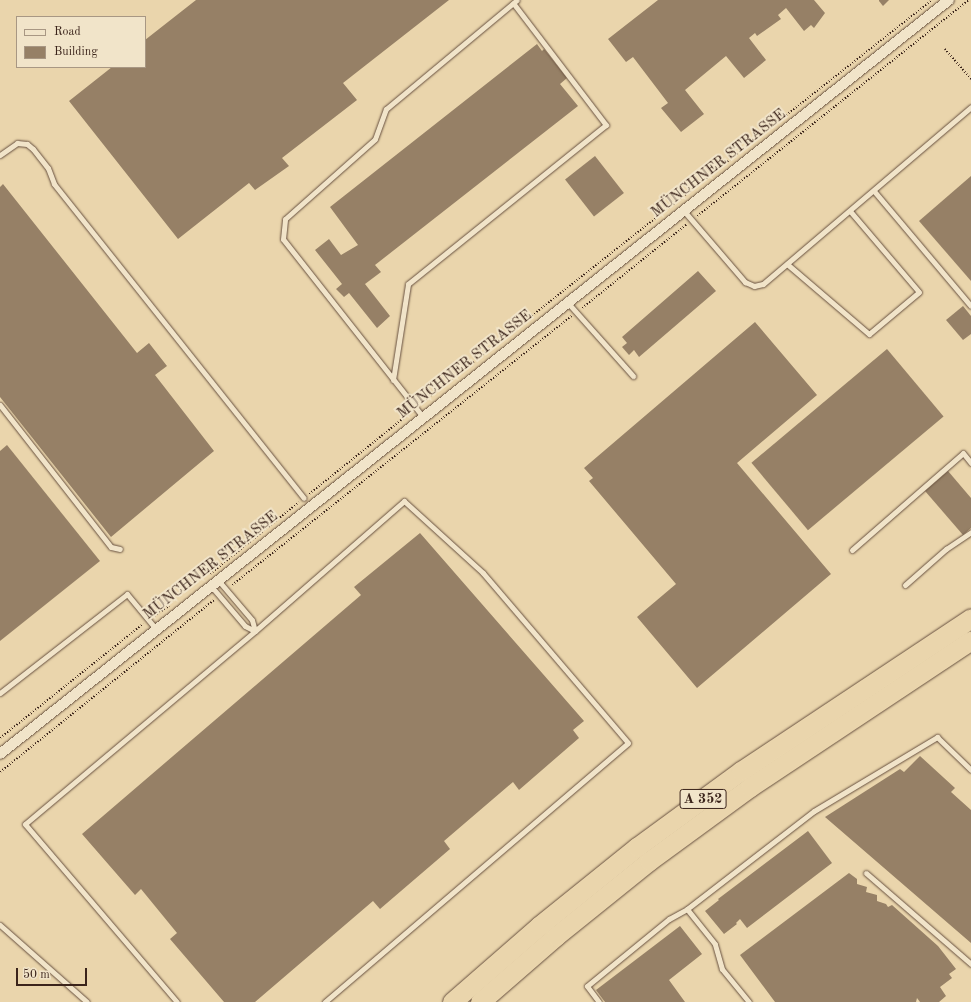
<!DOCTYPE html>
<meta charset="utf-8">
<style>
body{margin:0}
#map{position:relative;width:971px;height:1002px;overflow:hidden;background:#ead5ac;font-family:"Old Standard TT",serif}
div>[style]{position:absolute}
.building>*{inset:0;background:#968066;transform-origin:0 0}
.path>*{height:1.5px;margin-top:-0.75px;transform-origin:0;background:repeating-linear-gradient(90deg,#3b241b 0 1px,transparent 0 3px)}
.roads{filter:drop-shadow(0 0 1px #67503f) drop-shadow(0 0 1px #67503f)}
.lane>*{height:5px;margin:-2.5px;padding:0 2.5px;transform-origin:2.5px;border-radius:2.5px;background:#f1e4c9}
.street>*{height:10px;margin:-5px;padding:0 5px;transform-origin:5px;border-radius:5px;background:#f1e4c9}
.highway>*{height:19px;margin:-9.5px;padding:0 9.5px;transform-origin:9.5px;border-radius:9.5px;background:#ead5ac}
span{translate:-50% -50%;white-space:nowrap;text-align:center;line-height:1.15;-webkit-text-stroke:4px #f1e4c9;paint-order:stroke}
.shield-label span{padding:1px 3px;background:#f1e4c9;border:1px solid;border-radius:3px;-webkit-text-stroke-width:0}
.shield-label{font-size:14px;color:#3b241b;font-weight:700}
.street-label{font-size:15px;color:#3b241b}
.legend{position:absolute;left:16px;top:16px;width:130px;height:52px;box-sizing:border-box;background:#f1e4c9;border:1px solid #a89783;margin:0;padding:5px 7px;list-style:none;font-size:12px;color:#3b241b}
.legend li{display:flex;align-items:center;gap:8px;height:20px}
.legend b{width:20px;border:1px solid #a89783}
.scale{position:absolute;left:16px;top:968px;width:71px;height:18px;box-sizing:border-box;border:2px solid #3b241b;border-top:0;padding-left:5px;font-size:12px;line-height:14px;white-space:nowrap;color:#3b241b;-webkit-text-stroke:3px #f1e4c9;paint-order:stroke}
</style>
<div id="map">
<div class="building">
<i style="clip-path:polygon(196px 0,449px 0,343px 83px,357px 100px,282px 158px,289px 166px,255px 190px,249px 183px,178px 239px,69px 101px,112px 67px,145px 67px,145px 40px)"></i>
<i style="clip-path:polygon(658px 0,814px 0,825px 13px,814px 28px,811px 25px,804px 31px,786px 8px,778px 15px,781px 19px,757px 36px,755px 33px,749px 38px,766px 60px,744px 78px,726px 56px,685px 90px,704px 114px,681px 132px,661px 108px,668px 103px,633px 57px,626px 62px,608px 39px)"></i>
<i style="clip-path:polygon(889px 0,883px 6px,879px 1px,879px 0)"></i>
<i style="clip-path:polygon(537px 44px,542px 51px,544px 49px,567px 78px,560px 84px,578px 106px,375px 265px,381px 272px,365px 284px,390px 316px,377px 328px,349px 293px,344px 297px,336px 289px,342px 284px,315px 250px,329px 239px,341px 255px,358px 245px,330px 207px)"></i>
<i style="left:595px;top:156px;width:47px;height:38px;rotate:52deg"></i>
<i style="clip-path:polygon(971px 176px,971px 281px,919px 221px)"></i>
<i style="clip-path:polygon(3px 184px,137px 353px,149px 343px,167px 366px,155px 375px,214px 451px,111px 537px,0 397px,0 187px)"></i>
<i style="clip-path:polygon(698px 271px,716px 291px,639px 357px,634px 350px,629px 355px,622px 347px,627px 343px,622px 337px)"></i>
<i style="clip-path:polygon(963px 306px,971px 316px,971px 334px,963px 340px,946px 320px)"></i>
<i style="clip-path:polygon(755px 322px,817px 395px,737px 463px,831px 574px,697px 688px,637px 617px,676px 584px,589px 481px,593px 478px,584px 468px)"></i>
<i style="left:887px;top:349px;width:88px;height:177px;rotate:50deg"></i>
<i style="clip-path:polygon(7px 445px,100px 561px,0 641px,0 451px)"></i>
<i style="clip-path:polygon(948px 471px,971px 498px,971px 528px,963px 535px,925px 491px)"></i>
<i style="clip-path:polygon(420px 533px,584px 721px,573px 730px,579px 738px,519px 790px,513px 782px,444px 841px,450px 849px,380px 909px,373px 901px,255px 1002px,224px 1002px,170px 939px,177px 933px,141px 889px,135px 895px,82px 834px,361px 595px,354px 587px)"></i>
<i style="clip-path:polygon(920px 756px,955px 788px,951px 792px,971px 810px,971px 943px,825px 817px,900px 769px,904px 772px)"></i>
<i style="clip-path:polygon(808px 831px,832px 863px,747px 928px,740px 919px,736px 923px,737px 924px,724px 934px,705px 911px,719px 900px,723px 905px,718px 899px)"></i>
<i style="clip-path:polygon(849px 873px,857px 879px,857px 884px,867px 887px,866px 892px,877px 895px,877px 901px,886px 904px,888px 907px,892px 905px,938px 946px,956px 969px,949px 974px,952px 978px,940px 987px,946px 996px,939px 1002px,920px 1002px,917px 998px,916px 1002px,775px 1002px,740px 955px)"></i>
<i style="clip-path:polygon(680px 926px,702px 954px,669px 980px,685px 1002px,605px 1002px,596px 990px)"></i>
</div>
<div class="path">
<i style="left:945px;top:49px;width:40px;rotate:49deg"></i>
<i style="left:697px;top:216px;width:347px;rotate:-38.5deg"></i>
<i style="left:582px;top:308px;width:134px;rotate:-38.7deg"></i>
<i style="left:421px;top:403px;width:651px;rotate:-38.26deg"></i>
<i style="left:309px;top:494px;width:131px;rotate:-38.8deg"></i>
<i style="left:210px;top:574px;width:114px;rotate:-39deg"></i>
<i style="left:232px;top:585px;width:433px;rotate:-38.4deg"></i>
<i style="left:154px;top:616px;width:18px;rotate:-34deg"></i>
<i style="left:0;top:738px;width:183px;rotate:-38.6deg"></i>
<i style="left:0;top:772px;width:275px;rotate:-38.8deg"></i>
</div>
<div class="roads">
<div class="lane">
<i style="left:0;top:155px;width:21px;rotate:-35deg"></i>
<i style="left:17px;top:143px;width:10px;rotate:6deg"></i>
<i style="left:27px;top:144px;width:8px;rotate:40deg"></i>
<i style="left:33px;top:149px;width:24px;rotate:52deg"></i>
<i style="left:48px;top:168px;width:17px;rotate:69deg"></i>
<i style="left:54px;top:184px;width:401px;rotate:51.5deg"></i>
<i style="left:874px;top:191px;width:150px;rotate:49.9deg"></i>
<i style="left:684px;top:211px;width:94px;rotate:49.3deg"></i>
<i style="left:745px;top:282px;width:10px;rotate:24deg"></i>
<i style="left:754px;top:286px;width:9px;rotate:-13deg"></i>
<i style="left:763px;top:284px;width:273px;rotate:-40.4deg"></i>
<i style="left:787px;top:264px;width:108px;rotate:40.5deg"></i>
<i style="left:869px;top:334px;width:65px;rotate:-40deg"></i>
<i style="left:919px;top:292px;width:106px;rotate:-130.4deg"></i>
<i style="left:568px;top:303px;width:98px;rotate:48.3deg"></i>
<i style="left:393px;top:380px;width:97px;rotate:-81.1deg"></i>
<i style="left:408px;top:284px;width:254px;rotate:-38.8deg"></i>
<i style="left:606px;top:125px;width:153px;rotate:-127.3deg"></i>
<i style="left:0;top:405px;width:180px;rotate:52deg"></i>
<i style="left:111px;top:547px;width:9px;rotate:13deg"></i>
<i style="left:423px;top:417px;width:226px;rotate:-128.2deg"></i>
<i style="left:283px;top:239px;width:20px;rotate:-84deg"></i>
<i style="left:285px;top:219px;width:120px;rotate:-41.6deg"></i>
<i style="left:375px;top:139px;width:32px;rotate:-70deg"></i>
<i style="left:386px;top:109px;width:170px;rotate:-39.8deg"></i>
<i style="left:852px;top:550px;width:147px;rotate:-41.1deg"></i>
<i style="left:963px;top:453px;width:13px;rotate:51deg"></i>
<i style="left:218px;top:580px;width:52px;rotate:49.6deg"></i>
<i style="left:252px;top:620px;width:11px;rotate:75deg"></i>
<i style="left:905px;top:585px;width:55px;rotate:-41.3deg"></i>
<i style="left:946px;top:549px;width:30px;rotate:-34deg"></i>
<i style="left:211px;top:586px;width:52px;rotate:49.6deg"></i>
<i style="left:245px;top:626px;width:11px;rotate:27deg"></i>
<i style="left:0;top:693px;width:161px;rotate:-37.9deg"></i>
<i style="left:127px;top:594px;width:45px;rotate:50.4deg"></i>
<i style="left:866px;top:873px;width:139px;rotate:40.9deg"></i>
<i style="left:0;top:925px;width:116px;rotate:41.5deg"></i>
<i style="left:177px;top:1002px;width:234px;rotate:-130.5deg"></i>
<i style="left:25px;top:824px;width:300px;rotate:-40deg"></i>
<i style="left:255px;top:631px;width:198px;rotate:-41.1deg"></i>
<i style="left:404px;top:501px;width:107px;rotate:42.3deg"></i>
<i style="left:483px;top:573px;width:223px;rotate:49.5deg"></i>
<i style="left:628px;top:743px;width:399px;rotate:139.5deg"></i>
<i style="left:599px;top:1002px;width:20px;rotate:-127deg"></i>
<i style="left:587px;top:986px;width:106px;rotate:-39.3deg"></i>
<i style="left:669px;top:919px;width:21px;rotate:-29deg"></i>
<i style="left:749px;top:1002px;width:43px;rotate:-129.3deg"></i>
<i style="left:722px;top:969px;width:26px;rotate:-106deg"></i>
<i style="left:715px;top:944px;width:45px;rotate:-128.7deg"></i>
<i style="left:687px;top:909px;width:160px;rotate:-37.7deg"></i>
<i style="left:814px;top:811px;width:144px;rotate:-31deg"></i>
<i style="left:937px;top:737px;width:47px;rotate:44.1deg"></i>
</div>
<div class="street">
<i style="left:0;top:754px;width:1212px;rotate:-38.47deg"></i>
</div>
<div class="highway">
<i style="left:452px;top:1002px;width:116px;rotate:-41.1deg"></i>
<i style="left:539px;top:926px;width:126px;rotate:-38.9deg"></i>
<i style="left:637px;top:847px;width:129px;rotate:-36.2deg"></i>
<i style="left:741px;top:771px;width:276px;rotate:-33.6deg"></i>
<i style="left:480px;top:1002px;width:101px;rotate:-41deg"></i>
<i style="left:556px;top:936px;width:119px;rotate:-38.9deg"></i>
<i style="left:649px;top:861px;width:125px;rotate:-36.2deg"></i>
<i style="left:750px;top:787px;width:265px;rotate:-33.6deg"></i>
</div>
</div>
<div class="shield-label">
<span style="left:703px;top:799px">A 352</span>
</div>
<div class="street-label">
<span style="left:719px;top:164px;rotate:-38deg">MÜNCHNER STRASSE</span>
<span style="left:465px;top:365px;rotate:-38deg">MÜNCHNER STRASSE</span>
<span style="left:211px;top:566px;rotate:-38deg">MÜNCHNER STRASSE</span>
</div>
<ul class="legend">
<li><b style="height:5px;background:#f1e4c9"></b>Road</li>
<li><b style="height:11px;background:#968066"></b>Building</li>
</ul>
<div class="scale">50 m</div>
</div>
